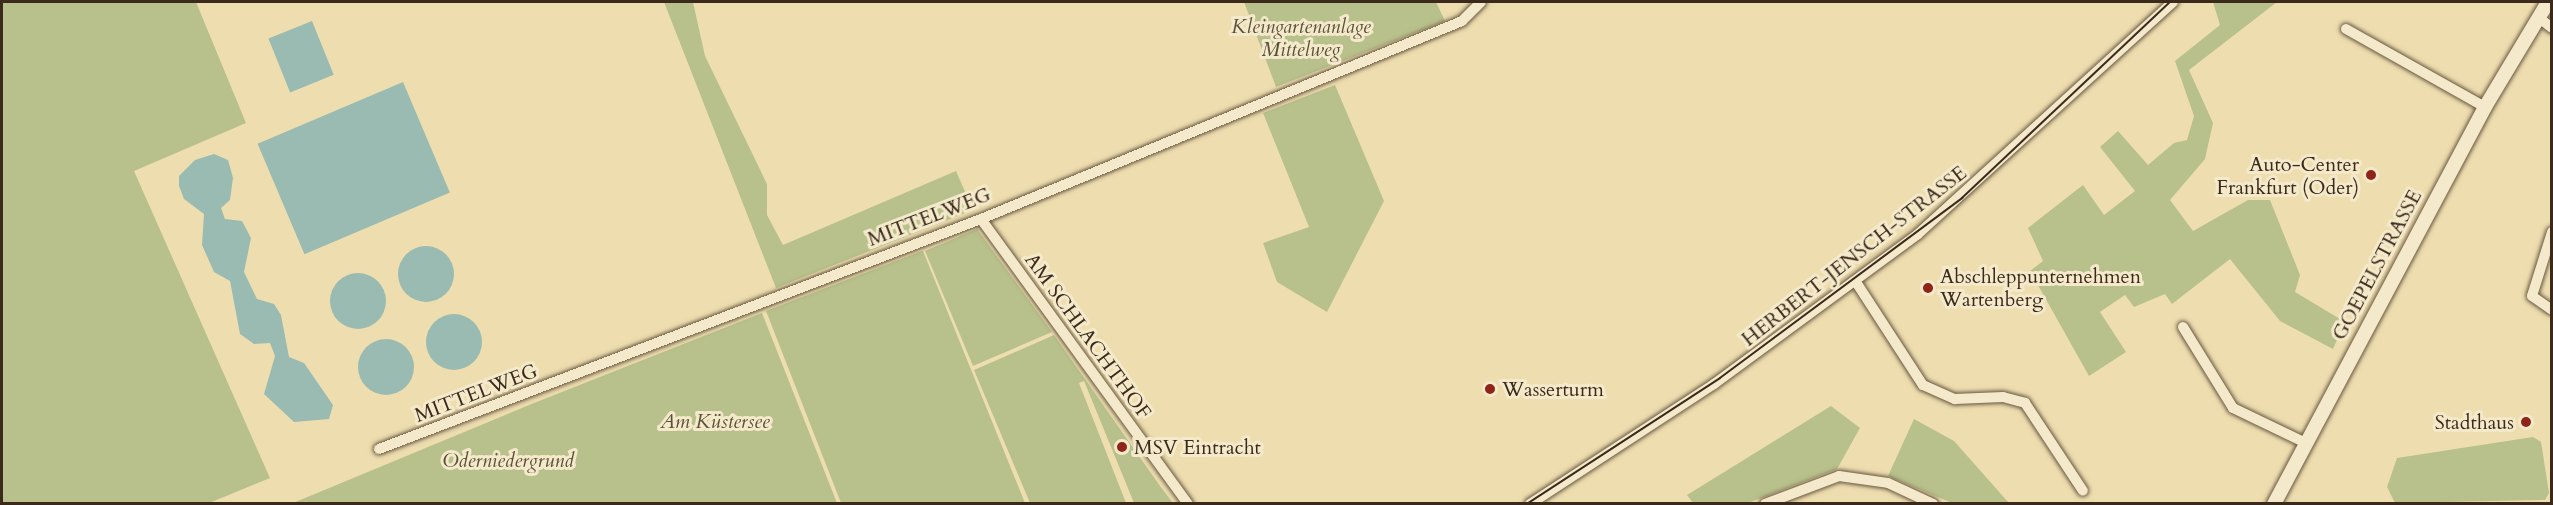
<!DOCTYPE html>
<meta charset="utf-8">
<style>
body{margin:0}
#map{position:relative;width:2553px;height:505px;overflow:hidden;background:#eedeaf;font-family:Cardo,serif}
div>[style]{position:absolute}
.green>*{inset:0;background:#b8c18b}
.water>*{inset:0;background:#9abbb1;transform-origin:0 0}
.round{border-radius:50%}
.roads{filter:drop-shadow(0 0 2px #685740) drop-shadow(0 0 2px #685740)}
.minor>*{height:10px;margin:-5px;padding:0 5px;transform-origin:5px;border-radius:5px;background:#f4eacb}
.tertiary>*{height:14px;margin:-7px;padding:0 7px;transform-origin:7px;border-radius:7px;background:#f4eacb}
.tram>*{height:1.5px;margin:-0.75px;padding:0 0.75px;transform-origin:0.75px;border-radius:0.75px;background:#3b2a1b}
.dots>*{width:16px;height:16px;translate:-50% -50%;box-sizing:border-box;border:3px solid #f4eacb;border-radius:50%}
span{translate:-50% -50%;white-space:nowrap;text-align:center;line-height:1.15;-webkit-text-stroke:6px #f4eacb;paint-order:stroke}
.park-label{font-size:20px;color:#5a5037;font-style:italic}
.poi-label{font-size:20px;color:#3b2a1b}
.right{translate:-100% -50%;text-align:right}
.left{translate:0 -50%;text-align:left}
.street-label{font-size:20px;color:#3b2a1b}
.frame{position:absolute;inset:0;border:3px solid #3b2a1b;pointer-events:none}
</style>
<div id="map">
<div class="green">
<i style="clip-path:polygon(2px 2px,196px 2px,246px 123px,134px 171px,270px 478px,209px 503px,2px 503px)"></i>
<i style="clip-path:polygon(664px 2px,693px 2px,705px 56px,767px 184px,767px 215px,783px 245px,956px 171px,973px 210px,776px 288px)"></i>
<i style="clip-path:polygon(1244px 2px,1436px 2px,1445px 21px,1276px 87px)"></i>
<i style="clip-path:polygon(2213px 2px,2277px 2px,2189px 70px,2213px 123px,2205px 159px,2170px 200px,2193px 231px,2248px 200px,2270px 200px,2300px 275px,2295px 292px,2345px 322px,2333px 349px,2280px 321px,2230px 259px,2172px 304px,2165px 294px,2134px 307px,2125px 295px,2100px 312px,2126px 352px,2089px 376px,2030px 271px,2043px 261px,2028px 228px,2083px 185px,2104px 215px,2135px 191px,2100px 147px,2118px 131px,2148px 165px,2174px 143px,2187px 140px,2194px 116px,2175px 61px,2220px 25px)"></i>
<i style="clip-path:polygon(1335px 85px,1384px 201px,1327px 312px,1277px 282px,1263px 243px,1309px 227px,1263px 113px)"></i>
<i style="clip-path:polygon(977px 229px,1052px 332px,973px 366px,925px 251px)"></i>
<i style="clip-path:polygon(922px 251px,923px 251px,1025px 503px,841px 503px,766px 311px)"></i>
<i style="clip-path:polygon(762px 313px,837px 503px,293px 503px,534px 403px)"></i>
<i style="clip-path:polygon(1054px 335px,1160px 486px,1173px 503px,1134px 503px,1084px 381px,1079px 383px,1126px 503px,1030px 503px,974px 370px)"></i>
<i style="clip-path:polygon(1831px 406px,1860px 428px,1837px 469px,1748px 503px,1693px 503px,1687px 495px)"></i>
<i style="clip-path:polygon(1914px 419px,1954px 441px,2009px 503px,1952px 503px,1888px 476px)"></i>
<i style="clip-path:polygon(2533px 437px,2541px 442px,2549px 493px,2545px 500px,2395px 503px,2387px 487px,2397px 458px)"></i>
</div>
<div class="water">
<i style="left:312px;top:21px;width:58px;height:47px;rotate:68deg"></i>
<i style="left:403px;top:82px;width:120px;height:158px;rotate:67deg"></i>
<i style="clip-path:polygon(214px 154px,228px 160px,233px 178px,230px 200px,221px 208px,225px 219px,242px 221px,251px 238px,244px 272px,257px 299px,274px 304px,281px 315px,289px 357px,304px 363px,333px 405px,329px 419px,294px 422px,264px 394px,275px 356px,270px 343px,254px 344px,240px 334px,230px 281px,214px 272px,202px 245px,204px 214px,184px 199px,179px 186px,179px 176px,195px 160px)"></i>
<i class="round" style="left:398px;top:246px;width:56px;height:56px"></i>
<i class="round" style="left:330px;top:273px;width:56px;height:56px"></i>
<i class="round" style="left:426px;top:314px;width:56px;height:56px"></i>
<i class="round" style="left:358px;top:339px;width:56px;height:56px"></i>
</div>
<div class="roads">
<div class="minor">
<i style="left:2538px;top:17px;width:18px;rotate:38deg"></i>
<i style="left:2346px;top:29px;width:159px;rotate:29.3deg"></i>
<i style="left:981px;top:219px;width:352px;rotate:54deg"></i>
<i style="left:2552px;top:232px;width:67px;rotate:107.4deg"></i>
<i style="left:2532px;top:296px;width:24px;rotate:35deg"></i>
<i style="left:1856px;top:282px;width:123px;rotate:57deg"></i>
<i style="left:1923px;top:385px;width:35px;rotate:24deg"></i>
<i style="left:1955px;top:399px;width:48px;rotate:-2.4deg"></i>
<i style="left:2003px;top:397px;width:23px;rotate:15deg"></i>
<i style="left:2025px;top:403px;width:105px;rotate:56.6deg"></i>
<i style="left:2183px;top:327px;width:95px;rotate:58.3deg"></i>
<i style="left:2233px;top:408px;width:79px;rotate:25.6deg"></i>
<i style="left:379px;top:449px;width:644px;rotate:-20.91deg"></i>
<i style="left:981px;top:219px;width:520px;rotate:-22.37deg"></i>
<i style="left:1462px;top:21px;width:27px;rotate:-45deg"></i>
<i style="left:1530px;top:504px;width:220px;rotate:-33.1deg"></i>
<i style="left:1714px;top:384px;width:253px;rotate:-36.3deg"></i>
<i style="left:1918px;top:234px;width:345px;rotate:-42.3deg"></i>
<i style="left:1765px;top:504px;width:79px;rotate:-20.7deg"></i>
<i style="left:1839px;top:476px;width:49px;rotate:8.1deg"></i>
<i style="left:1888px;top:483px;width:50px;rotate:25deg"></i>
</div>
<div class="tertiary">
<i style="left:2274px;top:504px;width:450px;rotate:-62deg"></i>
<i style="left:2485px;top:107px;width:122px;rotate:-59deg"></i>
</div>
</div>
<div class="tram">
<i style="left:1527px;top:504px;width:230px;rotate:-33.1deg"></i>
<i style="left:1720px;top:378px;width:302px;rotate:-36.6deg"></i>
<i style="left:1962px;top:198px;width:286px;rotate:-43.3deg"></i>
</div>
<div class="dots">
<i style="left:2371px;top:175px;background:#8f2418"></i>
<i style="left:1928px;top:288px;background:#8f2418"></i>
<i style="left:1490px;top:389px;background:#8f2418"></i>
<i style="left:2526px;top:422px;background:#8f2418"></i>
<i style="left:1122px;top:447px;background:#8f2418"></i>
</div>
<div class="park-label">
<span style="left:1301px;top:38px">Kleingartenanlage<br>Mittelweg</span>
<span style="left:715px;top:421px">Am Küstersee</span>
<span style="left:508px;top:460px">Oderniedergrund</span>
</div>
<div class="poi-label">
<span class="right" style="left:2359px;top:176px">Auto-Center<br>Frankfurt (Oder)</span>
<span class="left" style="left:1940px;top:288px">Abschleppunternehmen<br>Wartenberg</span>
<span class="left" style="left:1502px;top:389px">Wasserturm</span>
<span class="right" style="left:2514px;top:422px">Stadthaus</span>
<span class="left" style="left:1134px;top:447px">MSV Eintracht</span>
</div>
<div class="street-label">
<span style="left:929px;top:217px;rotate:-21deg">MITTELWEG</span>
<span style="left:1854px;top:256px;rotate:-38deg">HERBERT-JENSCH-STRASSE</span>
<span style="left:2377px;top:265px;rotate:-62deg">GOEPELSTRASSE</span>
<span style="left:1088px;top:336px;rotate:54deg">AM SCHLACHTHOF</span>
<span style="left:476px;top:393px;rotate:-21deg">MITTELWEG</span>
</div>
<div class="frame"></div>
</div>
